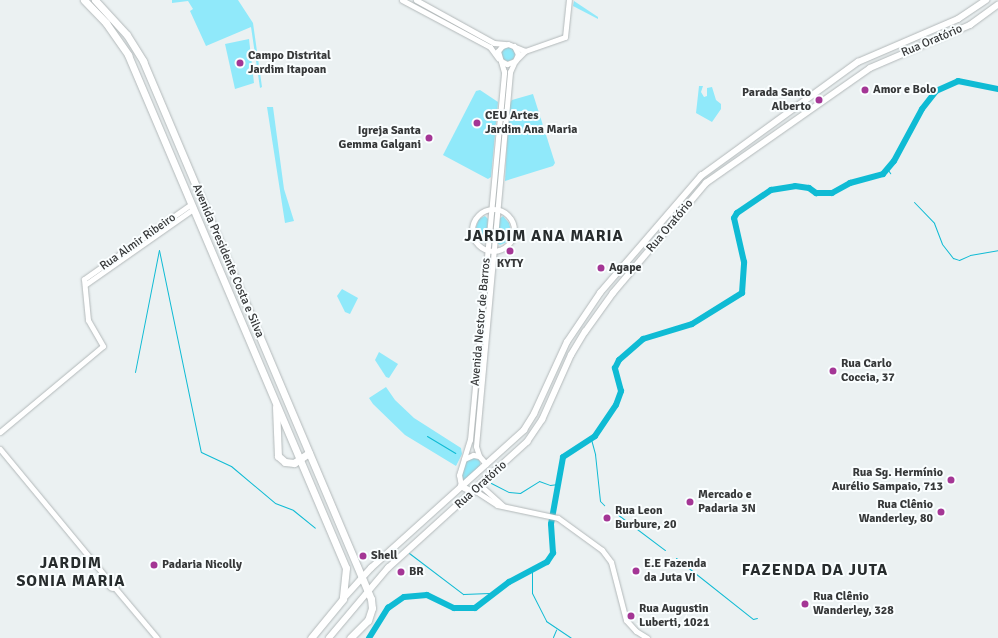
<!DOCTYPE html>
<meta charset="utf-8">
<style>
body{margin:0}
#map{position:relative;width:998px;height:638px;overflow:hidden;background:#ebf1f2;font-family:Signika,sans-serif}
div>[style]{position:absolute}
.green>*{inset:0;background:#90e9fa}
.round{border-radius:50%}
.stream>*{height:1px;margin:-0.5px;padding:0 0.5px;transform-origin:0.5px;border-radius:0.5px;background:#0fbbd4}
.river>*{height:6px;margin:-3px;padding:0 3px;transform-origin:3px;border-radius:3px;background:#0fbbd4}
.roads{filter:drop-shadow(0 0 1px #b2b8b9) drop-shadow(0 0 1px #b2b8b9)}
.secondary>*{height:5px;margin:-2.5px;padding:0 2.5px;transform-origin:2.5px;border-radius:2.5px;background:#fff}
.secondary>.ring{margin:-2.5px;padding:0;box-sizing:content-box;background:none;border:5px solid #fff;border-radius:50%}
.primary>*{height:5.5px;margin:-2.75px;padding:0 2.75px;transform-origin:2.75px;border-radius:2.75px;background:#fff}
.highway>*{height:7px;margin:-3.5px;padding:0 3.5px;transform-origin:3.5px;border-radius:3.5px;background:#fff}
.dots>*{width:11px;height:11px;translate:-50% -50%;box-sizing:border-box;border:2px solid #fafeff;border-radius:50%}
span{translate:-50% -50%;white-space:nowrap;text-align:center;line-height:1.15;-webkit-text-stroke:4px #fafeff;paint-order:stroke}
.street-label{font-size:12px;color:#363839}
.poi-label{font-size:12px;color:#363839;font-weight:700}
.left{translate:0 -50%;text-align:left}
.right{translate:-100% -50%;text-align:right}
.district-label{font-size:16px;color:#272c2d;font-weight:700;letter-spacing:1px}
</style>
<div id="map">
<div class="green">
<i style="clip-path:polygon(172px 0,238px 0,253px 23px,262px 87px,260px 88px,251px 27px,206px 46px,190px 11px,193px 9px,188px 1px,172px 3px)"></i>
<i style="clip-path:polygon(574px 1px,598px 17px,598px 19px,573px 6px)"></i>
<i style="clip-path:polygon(249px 39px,254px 83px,235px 89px,225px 44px)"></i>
<i class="round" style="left:501px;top:47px;width:14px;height:14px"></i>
<i style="clip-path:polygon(699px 86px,703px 86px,701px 92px,704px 97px,707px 96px,707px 88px,712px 87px,716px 100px,721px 104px,721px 109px,712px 122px,696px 113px)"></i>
<i style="clip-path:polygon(480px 90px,498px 102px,491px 177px,488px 179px,443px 155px,476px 91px)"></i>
<i style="clip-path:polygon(533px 94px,555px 163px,553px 166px,505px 181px,509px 104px,512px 100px)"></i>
<i style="clip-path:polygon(267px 107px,273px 107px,284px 189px,294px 221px,285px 223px)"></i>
<i style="clip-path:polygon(485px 216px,488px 219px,486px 240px,483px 243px,477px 237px,476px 227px,479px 219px)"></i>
<i style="clip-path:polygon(503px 216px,509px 223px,511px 231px,507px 242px,500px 245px,497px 243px,499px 219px)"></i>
<i style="clip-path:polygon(342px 289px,358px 298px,350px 314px,345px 312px,337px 296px)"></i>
<i style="clip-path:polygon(379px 352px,398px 364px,389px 378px,386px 377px,375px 360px)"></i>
<i style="clip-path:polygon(386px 387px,395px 400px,414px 418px,461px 448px,462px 454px,456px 466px,405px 435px,373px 404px,369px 398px)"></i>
<i style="clip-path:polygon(474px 457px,480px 461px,480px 467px,463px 482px,462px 475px,466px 461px)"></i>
</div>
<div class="stream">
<i style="left:888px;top:170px;width:4px;rotate:56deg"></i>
<i style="left:914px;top:202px;width:29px;rotate:46deg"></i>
<i style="left:934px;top:223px;width:22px;rotate:69deg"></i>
<i style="left:942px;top:244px;width:18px;rotate:52deg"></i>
<i style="left:953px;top:258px;width:6px;rotate:18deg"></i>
<i style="left:959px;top:260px;width:12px;rotate:-24deg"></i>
<i style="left:970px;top:255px;width:28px;rotate:-10deg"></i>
<i style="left:135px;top:372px;width:124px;rotate:-78.9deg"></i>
<i style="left:159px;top:250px;width:206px;rotate:78.3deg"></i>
<i style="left:201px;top:452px;width:33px;rotate:25deg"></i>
<i style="left:231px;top:466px;width:57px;rotate:40.1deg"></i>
<i style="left:275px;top:503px;width:19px;rotate:21deg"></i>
<i style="left:293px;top:510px;width:28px;rotate:39deg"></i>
<i style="left:427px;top:436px;width:33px;rotate:31deg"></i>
<i style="left:591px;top:439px;width:16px;rotate:75deg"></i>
<i style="left:595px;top:454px;width:47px;rotate:83.9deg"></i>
<i style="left:600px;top:501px;width:6px;rotate:45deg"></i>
<i style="left:491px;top:483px;width:20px;rotate:27deg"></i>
<i style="left:509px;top:492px;width:11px;rotate:5deg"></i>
<i style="left:520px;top:493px;width:22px;rotate:-32deg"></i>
<i style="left:539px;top:481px;width:12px;rotate:20deg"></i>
<i style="left:550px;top:485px;width:8px;rotate:-7deg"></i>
<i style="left:617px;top:514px;width:60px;rotate:36.9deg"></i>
<i style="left:409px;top:553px;width:68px;rotate:37.2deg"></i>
<i style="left:463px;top:594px;width:33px;rotate:-2deg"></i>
<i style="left:676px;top:558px;width:98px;rotate:38.4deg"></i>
<i style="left:753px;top:619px;width:4px;rotate:-14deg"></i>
<i style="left:532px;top:571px;width:22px;rotate:90deg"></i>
<i style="left:532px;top:593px;width:31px;rotate:63deg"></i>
<i style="left:546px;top:621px;width:30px;rotate:34deg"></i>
<i style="left:553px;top:637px;width:8px;rotate:-67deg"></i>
</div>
<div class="river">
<i style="left:369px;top:638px;width:36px;rotate:-58deg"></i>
<i style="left:388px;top:608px;width:19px;rotate:-35deg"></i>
<i style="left:404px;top:597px;width:23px;rotate:-5deg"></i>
<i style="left:427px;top:595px;width:30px;rotate:26deg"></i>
<i style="left:454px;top:608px;width:21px"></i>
<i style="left:475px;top:608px;width:43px;rotate:-37.4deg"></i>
<i style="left:509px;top:582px;width:43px;rotate:-27.8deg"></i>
<i style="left:547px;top:562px;width:11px;rotate:-56deg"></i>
<i style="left:553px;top:553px;width:29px;rotate:-94deg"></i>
<i style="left:551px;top:524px;width:68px;rotate:-79.8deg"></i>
<i style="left:563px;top:457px;width:38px;rotate:-33deg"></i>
<i style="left:595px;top:436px;width:37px;rotate:-56deg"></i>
<i style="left:616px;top:405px;width:15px;rotate:-70deg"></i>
<i style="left:621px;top:391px;width:24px;rotate:-105deg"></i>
<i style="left:615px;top:368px;width:9px;rotate:-63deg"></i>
<i style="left:619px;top:360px;width:32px;rotate:-41deg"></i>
<i style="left:643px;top:339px;width:51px;rotate:-17deg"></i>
<i style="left:692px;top:324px;width:59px;rotate:-31.8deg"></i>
<i style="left:742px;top:293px;width:31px;rotate:-86deg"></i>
<i style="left:744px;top:262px;width:45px;rotate:-102.8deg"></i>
<i style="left:734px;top:218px;width:6px;rotate:-59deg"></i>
<i style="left:737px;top:213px;width:41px;rotate:-34.1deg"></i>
<i style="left:771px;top:190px;width:24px;rotate:-9deg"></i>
<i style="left:795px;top:186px;width:14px;rotate:8deg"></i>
<i style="left:809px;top:188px;width:9px;rotate:36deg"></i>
<i style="left:816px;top:193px;width:16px"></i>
<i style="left:832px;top:193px;width:21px;rotate:-29deg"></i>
<i style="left:850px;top:183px;width:34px;rotate:-15deg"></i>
<i style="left:883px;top:174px;width:17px;rotate:-50deg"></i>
<i style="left:894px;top:161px;width:59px;rotate:-61.7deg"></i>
<i style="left:922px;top:109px;width:23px;rotate:-52deg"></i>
<i style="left:936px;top:91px;width:24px;rotate:-24deg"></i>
<i style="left:958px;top:81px;width:41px;rotate:11.3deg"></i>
</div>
<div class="roads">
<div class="secondary">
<i style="left:402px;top:0;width:100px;rotate:28.1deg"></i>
<i style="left:490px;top:47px;width:14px;rotate:54deg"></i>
<i style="left:416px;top:0;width:89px;rotate:28.9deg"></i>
<i style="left:494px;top:43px;width:11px;rotate:5deg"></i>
<i style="left:516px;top:60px;width:13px;rotate:-45deg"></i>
<i style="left:525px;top:51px;width:42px;rotate:-19.3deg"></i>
<i style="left:565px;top:37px;width:37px;rotate:-84deg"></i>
<i style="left:501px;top:61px;width:7px;rotate:27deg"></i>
<i style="left:507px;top:64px;width:9px;rotate:-21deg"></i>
<i style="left:515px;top:61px;width:8px;rotate:-67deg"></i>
<i style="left:518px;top:54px;width:9px;rotate:-117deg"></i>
<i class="ring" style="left:472px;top:209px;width:37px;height:37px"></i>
<i style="left:86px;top:284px;width:131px;rotate:-35deg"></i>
<i style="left:0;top:432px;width:134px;rotate:-39.9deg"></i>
<i style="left:103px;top:346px;width:30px;rotate:-120deg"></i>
<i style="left:88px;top:320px;width:41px;rotate:-95.6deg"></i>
<i style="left:84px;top:279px;width:131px;rotate:-35deg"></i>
<i style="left:0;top:449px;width:173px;rotate:50.4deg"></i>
<i style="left:464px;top:459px;width:10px;rotate:-24deg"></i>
<i style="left:473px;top:455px;width:6px;rotate:9deg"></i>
<i style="left:486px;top:464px;width:11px;rotate:-131deg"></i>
<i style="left:479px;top:456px;width:10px;rotate:-107deg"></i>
<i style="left:476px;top:446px;width:376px;rotate:-84.8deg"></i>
<i style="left:510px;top:72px;width:12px;rotate:-66deg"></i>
<i style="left:480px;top:485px;width:31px;rotate:42deg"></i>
<i style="left:461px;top:486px;width:11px;rotate:-100deg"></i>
<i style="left:459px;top:475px;width:37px;rotate:-73deg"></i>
<i style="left:470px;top:440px;width:370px;rotate:-84.7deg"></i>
<i style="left:504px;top:72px;width:22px;rotate:-106deg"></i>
<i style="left:498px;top:51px;width:6px;rotate:-51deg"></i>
<i style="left:502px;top:46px;width:6px;rotate:-18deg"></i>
<i style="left:508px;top:44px;width:18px;rotate:22deg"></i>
<i style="left:474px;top:490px;width:27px;rotate:33deg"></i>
<i style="left:497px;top:505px;width:62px;rotate:12deg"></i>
<i style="left:558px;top:518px;width:54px;rotate:36deg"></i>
<i style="left:602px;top:550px;width:15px;rotate:53deg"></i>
<i style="left:611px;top:562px;width:60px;rotate:75.5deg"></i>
<i style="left:626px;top:620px;width:15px;rotate:48deg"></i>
<i style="left:636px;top:631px;width:13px;rotate:32deg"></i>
<i class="ring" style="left:109.5px;top:581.5px;width:2px;height:2px"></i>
<i style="left:115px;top:588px;width:65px;rotate:50deg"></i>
</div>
<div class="primary">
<i style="left:461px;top:486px;width:13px;rotate:27deg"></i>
<i style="left:343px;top:599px;width:42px;rotate:-47.9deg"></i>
<i style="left:371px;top:568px;width:206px;rotate:-42deg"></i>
<i style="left:524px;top:430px;width:19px;rotate:-58deg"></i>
<i style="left:534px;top:414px;width:79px;rotate:-65.4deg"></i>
<i style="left:567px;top:342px;width:59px;rotate:-56deg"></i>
<i style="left:600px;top:293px;width:155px;rotate:-49.2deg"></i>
<i style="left:701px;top:176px;width:194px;rotate:-36deg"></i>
<i style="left:858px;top:62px;width:109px;rotate:-23.3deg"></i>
<i style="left:958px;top:19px;width:34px;rotate:-34deg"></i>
<i style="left:329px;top:638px;width:92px;rotate:-49.9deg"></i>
<i style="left:388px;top:568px;width:188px;rotate:-42.2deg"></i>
<i style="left:527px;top:442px;width:27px;rotate:-56deg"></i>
<i style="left:542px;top:420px;width:71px;rotate:-66deg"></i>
<i style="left:571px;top:355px;width:27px;rotate:-59deg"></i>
<i style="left:585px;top:332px;width:48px;rotate:-54.3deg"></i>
<i style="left:613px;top:293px;width:144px;rotate:-49.8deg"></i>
<i style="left:706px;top:183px;width:200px;rotate:-35deg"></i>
<i style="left:870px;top:68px;width:109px;rotate:-23.3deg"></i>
<i style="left:970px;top:25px;width:34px;rotate:-36deg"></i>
</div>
<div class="highway">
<i style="left:84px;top:0;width:32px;rotate:46deg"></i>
<i style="left:106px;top:23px;width:39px;rotate:55deg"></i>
<i style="left:128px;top:55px;width:557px;rotate:66.98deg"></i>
<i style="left:346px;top:568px;width:31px;rotate:96deg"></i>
<i style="left:343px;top:599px;width:50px;rotate:129.4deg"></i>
<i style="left:95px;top:0;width:47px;rotate:47.6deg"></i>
<i style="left:127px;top:35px;width:31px;rotate:58deg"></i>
<i style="left:143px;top:61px;width:584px;rotate:67.03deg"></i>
<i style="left:371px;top:599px;width:9px;rotate:84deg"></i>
<i style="left:372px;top:608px;width:13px;rotate:108deg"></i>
<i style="left:368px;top:620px;width:25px;rotate:135deg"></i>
<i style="left:276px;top:407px;width:49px;rotate:87.7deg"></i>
<i style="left:278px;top:456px;width:9px;rotate:41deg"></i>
<i style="left:285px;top:462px;width:9px;rotate:6deg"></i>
<i style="left:294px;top:463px;width:18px;rotate:-34deg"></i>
</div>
</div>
<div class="dots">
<i style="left:240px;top:63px;background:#a43695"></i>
<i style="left:865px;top:90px;background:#a43695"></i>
<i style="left:819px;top:100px;background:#a43695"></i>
<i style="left:477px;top:123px;background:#a43695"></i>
<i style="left:429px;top:138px;background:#a43695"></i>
<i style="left:510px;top:251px;background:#a43695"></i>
<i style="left:601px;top:268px;background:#a43695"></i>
<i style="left:833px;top:371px;background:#a43695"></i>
<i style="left:951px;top:480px;background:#a43695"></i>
<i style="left:690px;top:502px;background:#a43695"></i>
<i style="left:941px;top:512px;background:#a43695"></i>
<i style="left:607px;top:518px;background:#a43695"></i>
<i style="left:363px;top:556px;background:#a43695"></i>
<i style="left:154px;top:565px;background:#a43695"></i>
<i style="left:636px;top:571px;background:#a43695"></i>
<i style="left:401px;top:572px;background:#a43695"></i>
<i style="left:805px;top:604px;background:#a43695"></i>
<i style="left:631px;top:616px;background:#a43695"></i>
</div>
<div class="street-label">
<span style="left:932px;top:41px;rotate:-23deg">Rua Oratório</span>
<span style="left:670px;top:226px;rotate:-50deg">Rua Oratório</span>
<span style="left:138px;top:242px;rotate:-35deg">Rua Almir Ribeiro</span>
<span style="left:228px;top:261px;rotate:67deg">Avenida Presidente Costa e Silva</span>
<span style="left:481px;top:322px;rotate:-85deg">Avenida Nestor de Barros</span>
<span style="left:481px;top:485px;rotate:-42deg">Rua Oratório</span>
</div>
<div class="poi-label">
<span class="left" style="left:248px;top:63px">Campo Distrital<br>Jardim Itapoan</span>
<span class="left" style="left:873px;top:90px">Amor e Bolo</span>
<span class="right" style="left:811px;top:100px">Parada Santo<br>Alberto</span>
<span class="left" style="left:485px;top:123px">CEU Artes<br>Jardim Ana Maria</span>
<span class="right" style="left:421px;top:138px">Igreja Santa<br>Gemma Galgani</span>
<span style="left:510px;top:264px">KYTY</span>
<span class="left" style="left:609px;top:268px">Agape</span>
<span class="left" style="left:841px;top:371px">Rua Carlo<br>Coccia, 37</span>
<span class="right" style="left:943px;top:480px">Rua Sg. Hermínio<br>Aurélio Sampaio, 713</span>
<span class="left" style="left:698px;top:502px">Mercado e<br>Padaria 3N</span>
<span class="right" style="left:933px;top:512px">Rua Clênio<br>Wanderley, 80</span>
<span class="left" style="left:615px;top:518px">Rua Leon<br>Burbure, 20</span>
<span class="left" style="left:371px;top:556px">Shell</span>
<span class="left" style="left:644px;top:571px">E.E Fazenda<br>da Juta VI</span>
<span class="left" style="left:162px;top:565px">Padaria Nicolly</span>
<span class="left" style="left:409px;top:572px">BR</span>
<span class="left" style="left:813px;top:604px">Rua Clênio<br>Wanderley, 328</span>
<span class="left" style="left:639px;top:616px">Rua Augustin<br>Luberti, 1021</span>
</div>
<div class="district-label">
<span style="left:544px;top:236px">JARDIM ANA MARIA</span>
<span style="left:71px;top:572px">JARDIM<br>SONIA MARIA</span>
<span style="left:815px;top:570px">FAZENDA DA JUTA</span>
</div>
</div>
